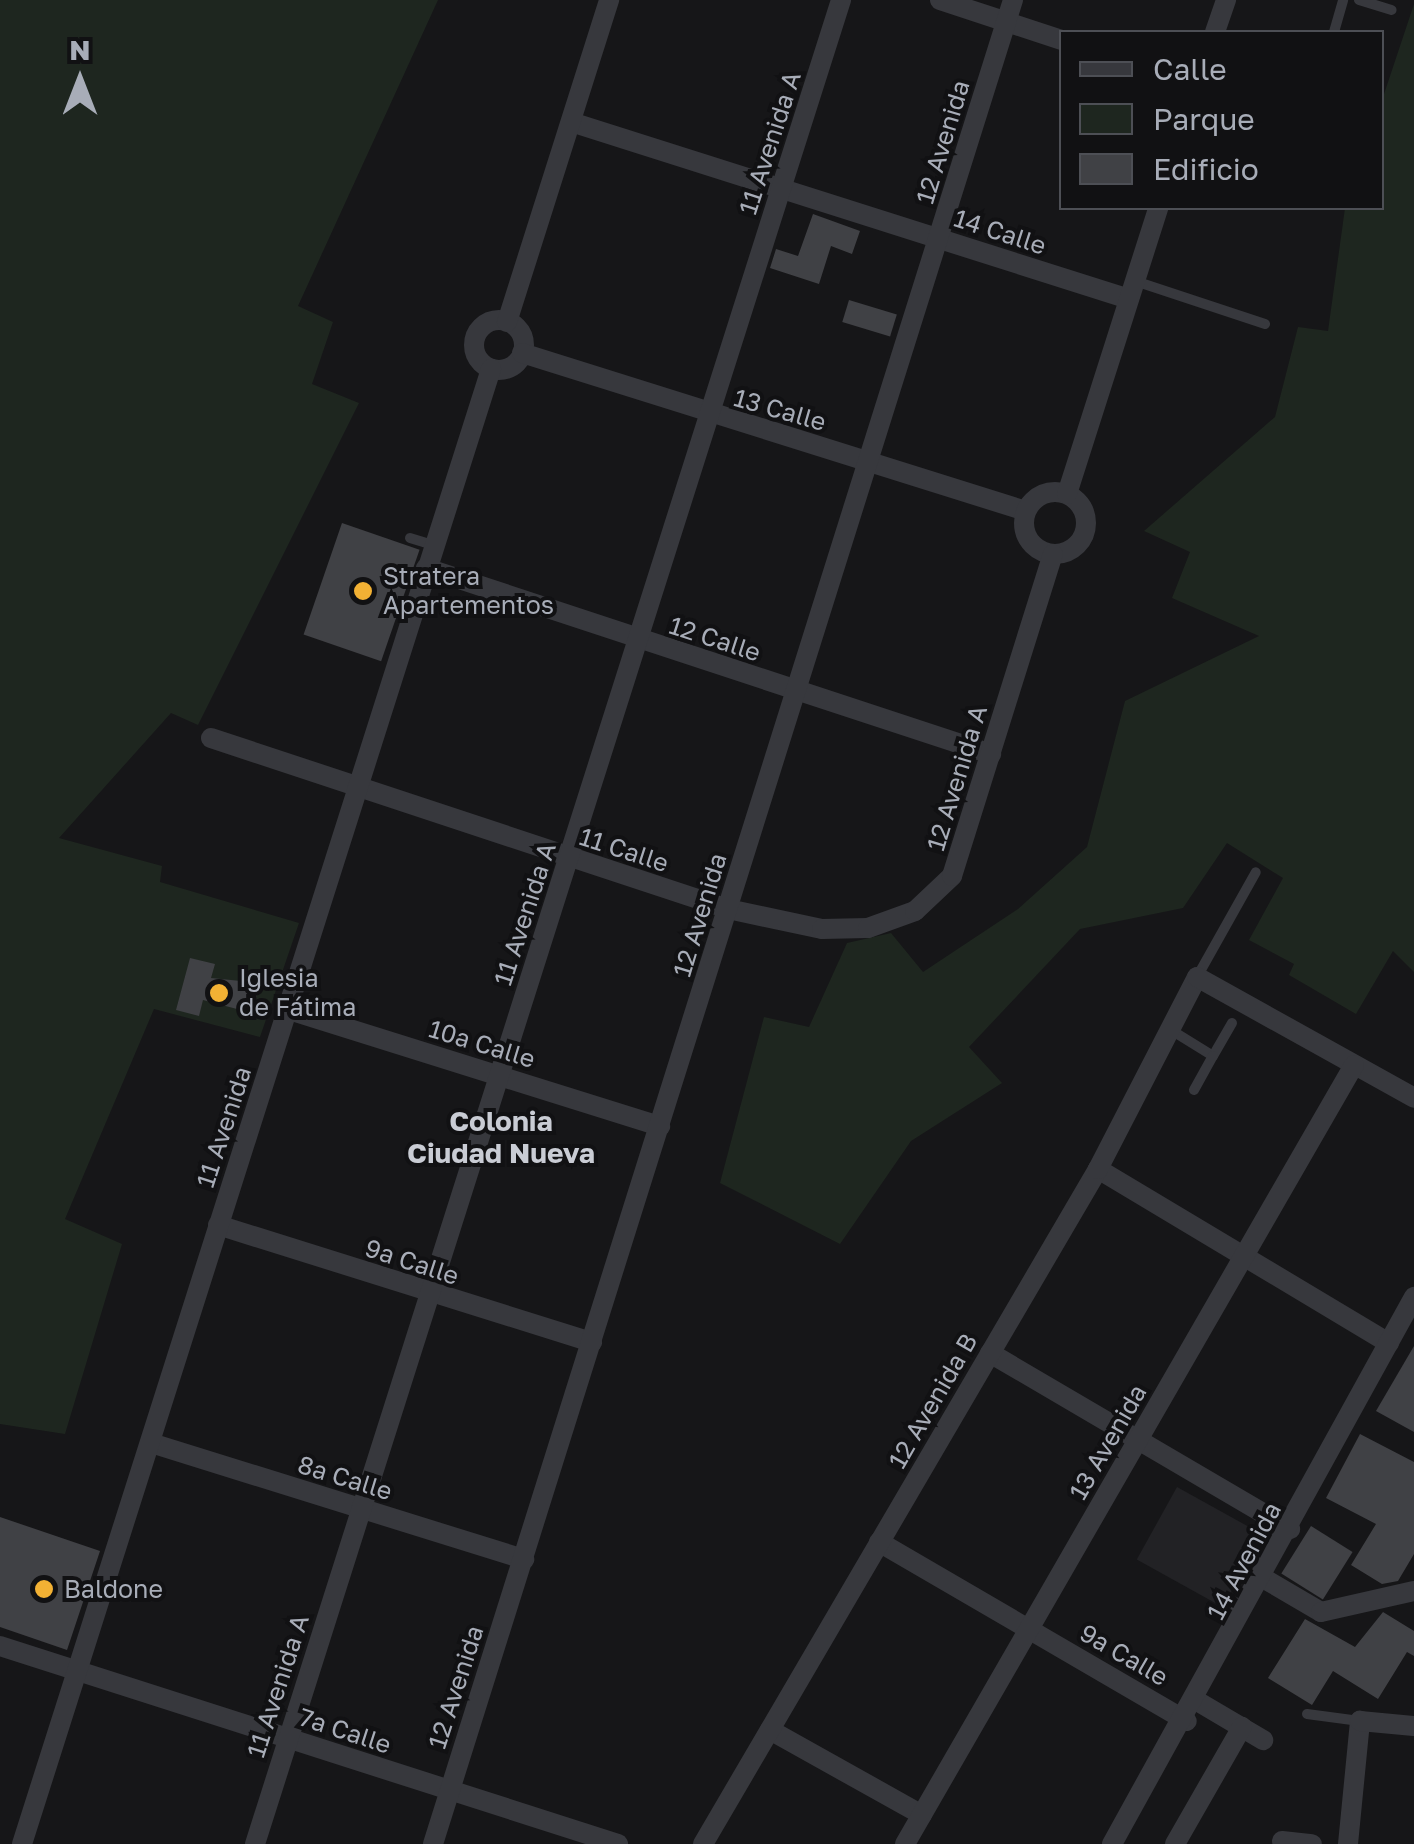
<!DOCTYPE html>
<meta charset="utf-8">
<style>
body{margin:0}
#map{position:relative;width:1414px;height:1844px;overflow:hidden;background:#161618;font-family:"Golos Text",sans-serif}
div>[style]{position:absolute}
.built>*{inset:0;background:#222225;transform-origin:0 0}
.green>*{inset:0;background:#1e261f}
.building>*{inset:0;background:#404145;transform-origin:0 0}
.lane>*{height:10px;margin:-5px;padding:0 5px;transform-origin:5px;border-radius:5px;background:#37383d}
.street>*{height:20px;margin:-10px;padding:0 10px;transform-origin:10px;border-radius:10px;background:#37383d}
.street>.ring{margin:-10px;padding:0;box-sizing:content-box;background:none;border:20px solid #37383d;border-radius:50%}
.dots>*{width:28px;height:28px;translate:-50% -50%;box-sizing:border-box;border:5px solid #111113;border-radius:50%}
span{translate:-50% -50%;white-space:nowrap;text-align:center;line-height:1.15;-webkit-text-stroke:8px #111113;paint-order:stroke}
.street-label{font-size:25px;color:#a8adb8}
.poi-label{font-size:25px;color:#a8adb8}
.left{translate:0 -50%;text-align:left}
.neighbourhood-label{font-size:28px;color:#c9ccd4;font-weight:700}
.legend{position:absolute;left:1059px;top:30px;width:325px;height:180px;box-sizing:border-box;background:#111113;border:2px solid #4d4f55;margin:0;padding:12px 18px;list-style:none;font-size:30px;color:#a8adb8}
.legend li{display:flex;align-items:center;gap:20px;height:50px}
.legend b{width:50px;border:2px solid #4d4f55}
.north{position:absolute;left:30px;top:30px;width:100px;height:100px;-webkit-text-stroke:8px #111113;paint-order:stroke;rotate:0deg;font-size:28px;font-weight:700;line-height:40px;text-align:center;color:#a8adb8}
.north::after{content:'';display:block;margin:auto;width:35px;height:45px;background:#a8adb8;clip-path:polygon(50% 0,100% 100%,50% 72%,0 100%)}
</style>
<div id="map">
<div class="built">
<i style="left:1177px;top:1487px;width:98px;height:83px;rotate:29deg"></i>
</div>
<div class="green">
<i style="clip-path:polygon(0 0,438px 0,298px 306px,333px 322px,312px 384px,359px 403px,198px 725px,171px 713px,59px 838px,162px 866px,160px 882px,299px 923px,260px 1037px,154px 1009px,65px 1219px,122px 1244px,65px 1434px,0 1424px)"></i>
<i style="clip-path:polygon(1414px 4px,1414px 972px,1393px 951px,1356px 1014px,1289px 975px,1294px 964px,1249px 940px,1283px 878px,1227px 843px,1183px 908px,1080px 929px,969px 1047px,1002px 1083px,911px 1141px,840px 1244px,720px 1183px,764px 1017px,809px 1027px,847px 943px,891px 933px,923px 972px,1018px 909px,1087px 847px,1125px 701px,1259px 636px,1172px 598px,1190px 552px,1144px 531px,1275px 417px,1298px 327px,1328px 331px,1345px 208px,1382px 208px,1382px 100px)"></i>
</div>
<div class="building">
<i style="clip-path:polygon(813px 214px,860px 231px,852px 254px,831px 246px,819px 284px,770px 268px,776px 249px,798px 256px)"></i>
<i style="left:849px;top:300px;width:50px;height:23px;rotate:17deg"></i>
<i style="left:342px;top:523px;width:82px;height:118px;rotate:19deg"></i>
<i style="clip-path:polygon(190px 958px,215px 964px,211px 978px,260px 983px,252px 1013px,203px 1000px,199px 1016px,176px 1010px)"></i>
<i style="clip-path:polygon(1414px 1346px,1414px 1432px,1376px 1411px)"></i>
<i style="clip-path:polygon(1360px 1434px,1414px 1462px,1414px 1554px,1398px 1581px,1382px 1584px,1351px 1565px,1376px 1524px,1326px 1498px)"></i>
<i style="clip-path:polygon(0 1517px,100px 1551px,67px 1650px,0 1627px)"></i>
<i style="left:1311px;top:1526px;width:49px;height:56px;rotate:32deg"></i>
<i style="clip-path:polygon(1383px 1612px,1414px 1631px,1414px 1656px,1407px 1652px,1378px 1699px,1333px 1671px,1312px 1705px,1268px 1678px,1305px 1619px,1355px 1647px)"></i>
</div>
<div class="lane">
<i style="left:1359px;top:0;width:34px;rotate:17deg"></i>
<i style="left:1334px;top:32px;width:33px;rotate:-74deg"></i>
<i style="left:1135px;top:281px;width:137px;rotate:18.3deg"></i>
<i style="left:410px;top:538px;width:24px;rotate:17deg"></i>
<i style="left:1197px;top:977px;width:120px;rotate:-60.7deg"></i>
<i style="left:1171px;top:1030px;width:49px;rotate:31.8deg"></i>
<i style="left:1213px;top:1056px;width:38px;rotate:-60deg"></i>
<i style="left:1194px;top:1090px;width:39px;rotate:-61deg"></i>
<i style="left:1307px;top:1714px;width:53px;rotate:7.5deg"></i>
</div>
<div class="street">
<i style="left:940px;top:0;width:128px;rotate:18.2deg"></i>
<i style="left:1215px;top:32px;width:34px;rotate:-71deg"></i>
<i style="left:571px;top:122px;width:585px;rotate:17.6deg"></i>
<i class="ring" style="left:474px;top:320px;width:30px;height:30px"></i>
<i style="left:507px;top:322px;width:338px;rotate:-72.4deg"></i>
<i style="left:522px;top:353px;width:528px;rotate:17.41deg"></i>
<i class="ring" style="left:1024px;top:492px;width:42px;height:42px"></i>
<i style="left:1067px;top:494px;width:300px;rotate:-72.3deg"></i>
<i style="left:426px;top:568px;width:595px;rotate:18.22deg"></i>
<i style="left:211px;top:738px;width:545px;rotate:18.3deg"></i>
<i style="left:728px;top:909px;width:96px;rotate:12deg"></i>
<i style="left:822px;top:929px;width:46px;rotate:-1.2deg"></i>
<i style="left:868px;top:928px;width:50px;rotate:-19.9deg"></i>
<i style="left:915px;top:911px;width:51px;rotate:-43.4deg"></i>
<i style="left:952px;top:876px;width:337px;rotate:-72.6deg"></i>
<i style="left:289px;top:1010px;width:389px;rotate:17.4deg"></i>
<i style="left:1098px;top:1169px;width:339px;rotate:30.9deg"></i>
<i style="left:218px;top:1225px;width:392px;rotate:17.4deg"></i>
<i style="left:990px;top:1353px;width:348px;rotate:30.4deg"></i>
<i style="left:151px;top:1443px;width:391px;rotate:17.3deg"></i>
<i style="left:879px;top:1542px;width:356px;rotate:30.2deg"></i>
<i style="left:1263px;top:1578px;width:67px;rotate:30.4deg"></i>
<i style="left:1321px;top:1612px;width:95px;rotate:-12.7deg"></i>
<i style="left:0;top:1646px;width:649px;rotate:17.76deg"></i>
<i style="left:1197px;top:1701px;width:77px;rotate:30.6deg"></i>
<i style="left:770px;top:1730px;width:174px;rotate:29.2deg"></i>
<i style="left:1282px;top:1841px;width:30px;rotate:6deg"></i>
<i style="left:22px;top:1844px;width:1548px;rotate:-72.36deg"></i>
<i style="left:255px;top:1844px;width:1935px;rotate:-72.37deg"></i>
<i style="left:433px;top:1844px;width:1933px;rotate:-72.54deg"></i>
<i style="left:703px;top:1844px;width:782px;rotate:-59.66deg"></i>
<i style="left:1098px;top:1169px;width:216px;rotate:-62.7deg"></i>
<i style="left:1197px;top:977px;width:248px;rotate:29.1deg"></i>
<i style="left:905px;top:1844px;width:899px;rotate:-60.04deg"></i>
<i style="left:1112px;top:1844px;width:625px;rotate:-61.1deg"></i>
<i style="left:1175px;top:1844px;width:135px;rotate:-60.2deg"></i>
<i style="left:1348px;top:1844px;width:124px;rotate:-84.4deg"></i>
<i style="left:1360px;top:1721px;width:54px;rotate:5.3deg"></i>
</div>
<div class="dots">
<i style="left:363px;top:591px;background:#f2b134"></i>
<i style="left:219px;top:993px;background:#f2b134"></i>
<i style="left:44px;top:1589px;background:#f2b134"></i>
</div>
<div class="street-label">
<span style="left:943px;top:142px;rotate:-73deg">12 Avenida</span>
<span style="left:770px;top:143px;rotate:-72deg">11 Avenida A</span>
<span style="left:1000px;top:232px;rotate:18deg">14 Calle</span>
<span style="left:780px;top:410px;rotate:16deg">13 Calle</span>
<span style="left:715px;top:639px;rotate:18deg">12 Calle</span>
<span style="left:957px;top:778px;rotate:-73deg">12 Avenida A</span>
<span style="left:624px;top:850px;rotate:18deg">11 Calle</span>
<span style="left:525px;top:914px;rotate:-72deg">11 Avenida A</span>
<span style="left:700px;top:915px;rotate:-73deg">12 Avenida</span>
<span style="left:482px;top:1044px;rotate:17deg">10a Calle</span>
<span style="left:224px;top:1127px;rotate:-72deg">11 Avenida</span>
<span style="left:412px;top:1262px;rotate:18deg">9a Calle</span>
<span style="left:933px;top:1401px;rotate:-60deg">12 Avenida B</span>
<span style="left:1108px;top:1442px;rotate:-60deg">13 Avenida</span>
<span style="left:345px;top:1478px;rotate:17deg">8a Calle</span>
<span style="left:1244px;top:1561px;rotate:-62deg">14 Avenida</span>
<span style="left:1124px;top:1655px;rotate:30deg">9a Calle</span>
<span style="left:278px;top:1686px;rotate:-72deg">11 Avenida A</span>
<span style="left:456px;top:1687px;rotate:-72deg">12 Avenida</span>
<span style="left:345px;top:1731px;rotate:18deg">7a Calle</span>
</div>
<div class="poi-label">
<span class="left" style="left:383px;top:591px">Stratera<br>Apartementos</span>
<span class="left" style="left:239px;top:993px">Iglesia<br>de Fátima</span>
<span class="left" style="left:64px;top:1589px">Baldone</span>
</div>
<div class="neighbourhood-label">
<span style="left:501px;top:1137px">Colonia<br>Ciudad Nueva</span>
</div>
<ul class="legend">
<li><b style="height:12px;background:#37383d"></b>Calle</li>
<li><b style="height:28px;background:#1e261f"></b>Parque</li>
<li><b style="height:28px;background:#404145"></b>Edificio</li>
</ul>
<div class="north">N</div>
</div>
